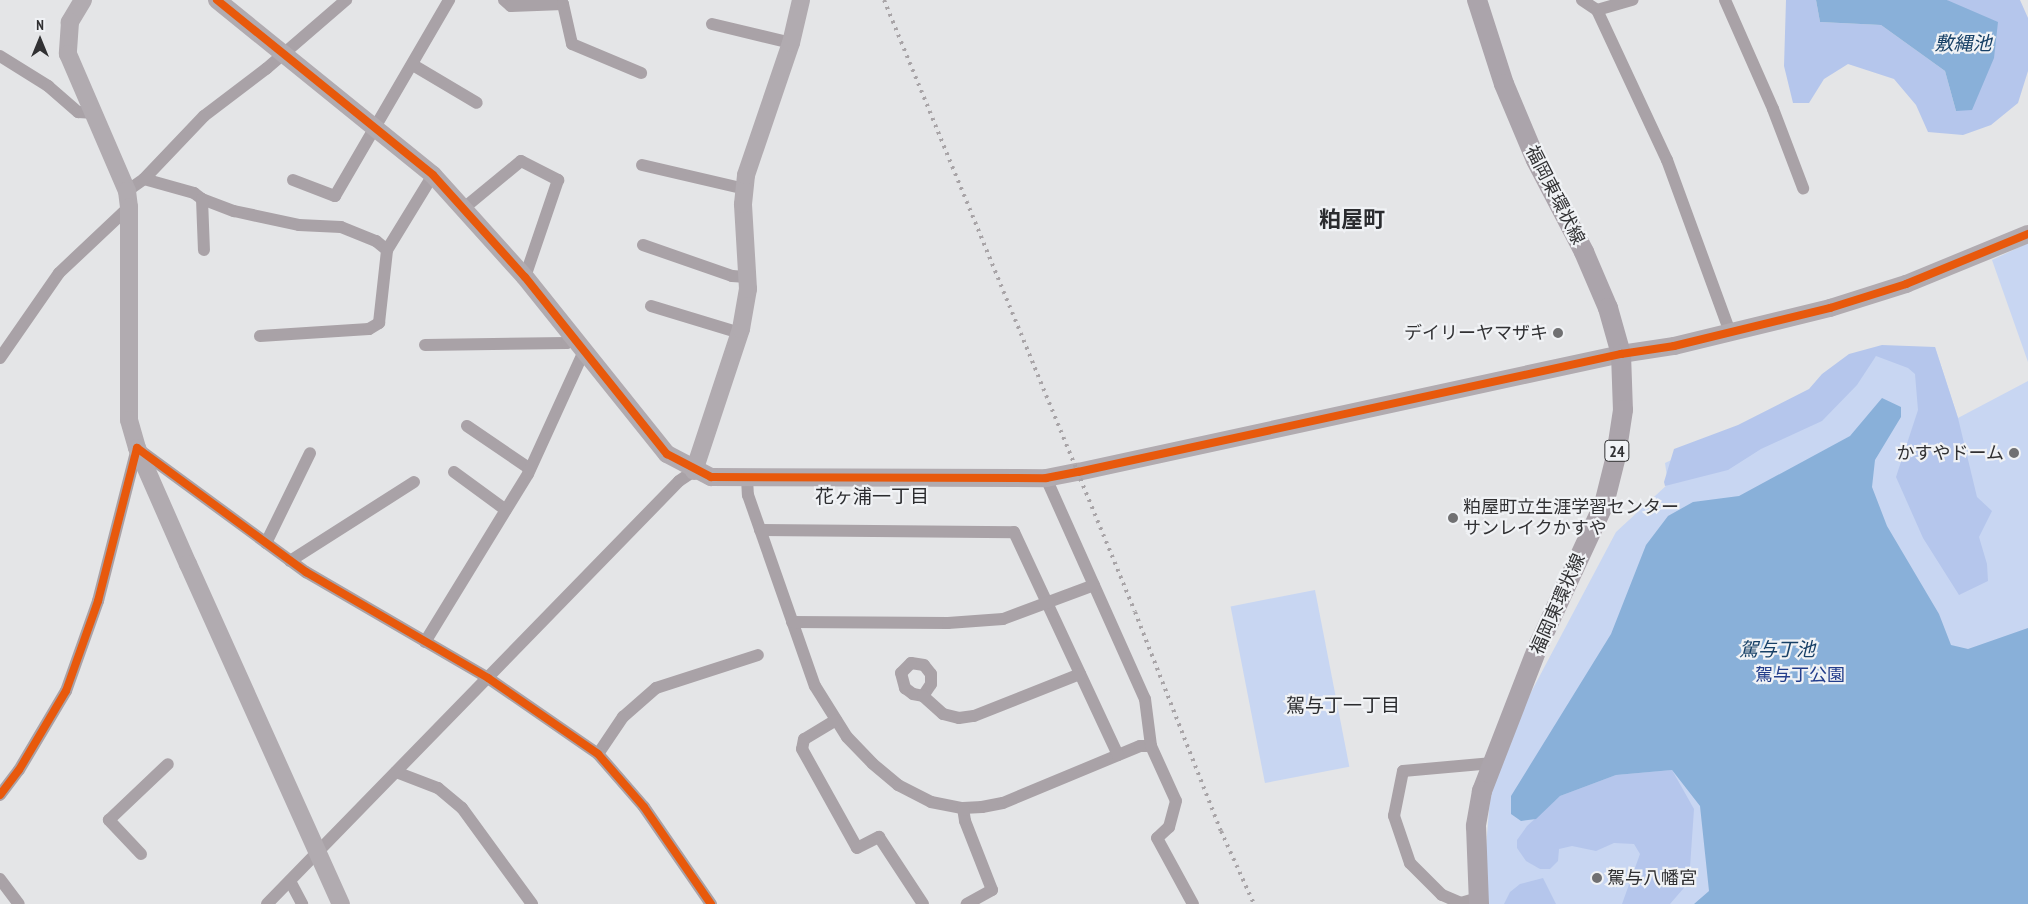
<!DOCTYPE html>
<meta charset="utf-8">
<style>
body{margin:0}
#map{position:relative;width:2028px;height:904px;overflow:hidden;background:#e4e5e7;font-family:"PT Sans Narrow","Noto Sans JP",sans-serif}
div>[style]{position:absolute}
.green>*{inset:0;background:#c8d6f2;transform-origin:0 0}
.forest>*{inset:0;background:#b5c6ec}
.water>*{inset:0;background:#89b0d9}
.street>*{height:12px;margin:-6px;padding:0 6px;transform-origin:6px;border-radius:6px;background:#a9a2a7}
.secondary>*{height:18px;margin:-9px;padding:0 9px;transform-origin:9px;border-radius:9px;background:#b1abb0}
.primary>*{height:20px;margin:-10px;padding:0 10px;transform-origin:10px;border-radius:10px;background:#aba4ab}
.rail>*{height:4px;margin-top:-2px;transform-origin:0;background:repeating-linear-gradient(90deg,#a8a4a7 0 2.5px,transparent 0 7.5px)}
.cycleway>*{height:8px;margin:-4px;padding:0 4px;transform-origin:4px;border-radius:4px;background:#e8590c}
.dots>*{width:14px;height:14px;translate:-50% -50%;box-sizing:border-box;border:2px solid #f0f2f5;border-radius:50%}
span{translate:-50% -50%;white-space:nowrap;text-align:center;line-height:1.15;-webkit-text-stroke:4.5px #f0f2f5;paint-order:stroke}
.shield-label span{padding:1px 4px;background:#f0f2f5;border:1px solid;border-radius:4px;-webkit-text-stroke-width:0}
.shield-label{font-size:16px;color:#313133;font-weight:700}
.street-label{font-size:18px;color:#313133}
.poi-label{font-size:18px;color:#313133}
.right{translate:-100% -50%;text-align:right}
.left{translate:0 -50%;text-align:left}
.park-label{font-size:18px;color:#223d8b}
.water-label{font-size:19px;color:#174066;font-style:italic}
.neighbourhood-label{font-size:19px;color:#2b2c2f}
.district-label{font-size:22px;color:#2b2c2f;font-weight:700}
.north{position:absolute;left:15px;top:15px;width:50px;height:50px;-webkit-text-stroke:4px #f0f2f5;paint-order:stroke;rotate:0deg;font-size:14px;font-weight:700;line-height:20px;text-align:center;color:#313133}
.north::after{content:'';display:block;margin:auto;width:18px;height:22px;background:#313133;clip-path:polygon(50% 0,100% 100%,50% 72%,0 100%)}
</style>
<div id="map">
<div class="green">
<i style="clip-path:polygon(2028px 243px,2028px 362px,1992px 260px)"></i>
<i style="clip-path:polygon(1935px 347px,1958px 418px,2028px 381px,2028px 904px,1485px 904px,1483px 885px,1490px 798px,1510px 732px,1616px 532px,1668px 484px,1665px 463px,1758px 420px,1876px 356px)"></i>
<i style="left:1315px;top:590px;width:180px;height:86px;rotate:79deg"></i>
</div>
<div class="forest">
<i style="clip-path:polygon(1786px 0,1816px 0,1820px 22px,1881px 25px,1945px 71px,1956px 111px,1951px 4px,1947px 0,2020px 0,2028px 18px,2028px 71px,2018px 103px,1991px 125px,1963px 135px,1928px 132px,1916px 105px,1894px 79px,1848px 64px,1824px 79px,1809px 103px,1793px 103px,1784px 66px)"></i>
<i style="clip-path:polygon(1882px 345px,1935px 347px,1958px 418px,1977px 497px,1992px 511px,1979px 537px,1987px 564px,1988px 581px,1959px 595px,1923px 538px,1896px 477px,1918px 410px,1915px 374px,1908px 368px,1876px 356px,1857px 385px,1822px 421px,1761px 449px,1728px 470px,1665px 486px,1664px 482px,1674px 449px,1738px 425px,1809px 389px,1822px 374px,1849px 354px)"></i>
<i style="clip-path:polygon(1672px 770px,1694px 809px,1689px 882px,1670px 904px,1622px 904px,1640px 854px,1634px 844px,1614px 843px,1596px 851px,1572px 846px,1559px 849px,1558px 861px,1550px 869px,1540px 869px,1526px 861px,1517px 848px,1517px 840px,1527px 826px,1560px 796px,1616px 775px)"></i>
<i style="clip-path:polygon(1543px 878px,1556px 904px,1504px 904px,1510px 892px,1520px 884px)"></i>
</div>
<div class="water">
<i style="clip-path:polygon(1816px 0,1947px 0,1998px 22px,1994px 58px,1972px 110px,1956px 111px,1945px 71px,1881px 25px,1820px 22px)"></i>
<i style="clip-path:polygon(1882px 398px,1901px 407px,1901px 417px,1875px 460px,1872px 487px,1887px 526px,1939px 614px,1951px 645px,1968px 649px,2028px 628px,2028px 904px,1694px 904px,1709px 891px,1700px 806px,1672px 770px,1616px 775px,1560px 796px,1536px 819px,1521px 821px,1511px 814px,1511px 796px,1611px 634px,1646px 545px,1668px 516px,1693px 502px,1739px 496px,1850px 436px)"></i>
</div>
<div class="street">
<i style="left:504px;top:0;width:9px;rotate:41deg"></i>
<i style="left:511px;top:6px;width:52px;rotate:-2.2deg"></i>
<i style="left:563px;top:4px;width:41px;rotate:77.3deg"></i>
<i style="left:572px;top:44px;width:75px;rotate:22.8deg"></i>
<i style="left:1582px;top:0;width:18px;rotate:34deg"></i>
<i style="left:1597px;top:10px;width:166px;rotate:65deg"></i>
<i style="left:1667px;top:160px;width:183px;rotate:69.9deg"></i>
<i style="left:1725px;top:0;width:119px;rotate:66.2deg"></i>
<i style="left:1773px;top:109px;width:85px;rotate:69.2deg"></i>
<i style="left:1597px;top:10px;width:37px;rotate:-16deg"></i>
<i style="left:712px;top:24px;width:81px;rotate:13.5deg"></i>
<i style="left:0;top:56px;width:57px;rotate:32deg"></i>
<i style="left:48px;top:86px;width:40px;rotate:41deg"></i>
<i style="left:78px;top:112px;width:17px;rotate:3deg"></i>
<i style="left:413px;top:65px;width:74px;rotate:30.7deg"></i>
<i style="left:642px;top:165px;width:106px;rotate:13.1deg"></i>
<i style="left:144px;top:179px;width:52px;rotate:15.6deg"></i>
<i style="left:194px;top:193px;width:10px;rotate:37deg"></i>
<i style="left:202px;top:199px;width:34px;rotate:21deg"></i>
<i style="left:234px;top:211px;width:66px;rotate:12.2deg"></i>
<i style="left:299px;top:225px;width:42px;rotate:2.7deg"></i>
<i style="left:341px;top:227px;width:38px;rotate:22deg"></i>
<i style="left:376px;top:241px;width:14px;rotate:39deg"></i>
<i style="left:293px;top:180px;width:45px;rotate:20.9deg"></i>
<i style="left:335px;top:196px;width:227px;rotate:-59.8deg"></i>
<i style="left:127px;top:191px;width:21px;rotate:-35deg"></i>
<i style="left:144px;top:179px;width:87px;rotate:-46.4deg"></i>
<i style="left:204px;top:116px;width:78px;rotate:-37.2deg"></i>
<i style="left:266px;top:69px;width:106px;rotate:-40.8deg"></i>
<i style="left:202px;top:199px;width:51px;rotate:87.8deg"></i>
<i style="left:464px;top:208px;width:74px;rotate:-39.5deg"></i>
<i style="left:521px;top:161px;width:42px;rotate:27.2deg"></i>
<i style="left:558px;top:180px;width:102px;rotate:108.8deg"></i>
<i style="left:643px;top:245px;width:94px;rotate:19.2deg"></i>
<i style="left:732px;top:276px;width:15px;rotate:4deg"></i>
<i style="left:651px;top:306px;width:93px;rotate:16.9deg"></i>
<i style="left:260px;top:336px;width:109px;rotate:-3.7deg"></i>
<i style="left:369px;top:329px;width:12px;rotate:-31deg"></i>
<i style="left:379px;top:323px;width:73px;rotate:-83.7deg"></i>
<i style="left:387px;top:250px;width:88px;rotate:-58.5deg"></i>
<i style="left:425px;top:345px;width:142px;rotate:-0.8deg"></i>
<i style="left:567px;top:343px;width:8px;rotate:-40deg"></i>
<i style="left:0;top:358px;width:103px;rotate:-55.2deg"></i>
<i style="left:59px;top:273px;width:96px;rotate:-43.3deg"></i>
<i style="left:467px;top:426px;width:76px;rotate:34.3deg"></i>
<i style="left:454px;top:472px;width:64px;rotate:36.2deg"></i>
<i style="left:747px;top:478px;width:17px;rotate:87deg"></i>
<i style="left:748px;top:495px;width:202px;rotate:70.7deg"></i>
<i style="left:815px;top:686px;width:60px;rotate:57.9deg"></i>
<i style="left:847px;top:737px;width:37px;rotate:46deg"></i>
<i style="left:873px;top:764px;width:33px;rotate:40deg"></i>
<i style="left:898px;top:785px;width:37px;rotate:27deg"></i>
<i style="left:931px;top:802px;width:33px;rotate:11deg"></i>
<i style="left:963px;top:808px;width:19px;rotate:-3deg"></i>
<i style="left:982px;top:807px;width:21px;rotate:-11deg"></i>
<i style="left:1003px;top:803px;width:148px;rotate:-22.6deg"></i>
<i style="left:1140px;top:746px;width:11px"></i>
<i style="left:1046px;top:478px;width:242px;rotate:65.9deg"></i>
<i style="left:1145px;top:699px;width:47px;rotate:82.7deg"></i>
<i style="left:1151px;top:746px;width:60px;rotate:65.6deg"></i>
<i style="left:1176px;top:801px;width:27px;rotate:105deg"></i>
<i style="left:1169px;top:827px;width:16px;rotate:137deg"></i>
<i style="left:1157px;top:838px;width:75px;rotate:61.4deg"></i>
<i style="left:760px;top:530px;width:254px;rotate:0.5deg"></i>
<i style="left:1014px;top:532px;width:246px;rotate:65deg"></i>
<i style="left:266px;top:543px;width:100px;rotate:-63.9deg"></i>
<i style="left:290px;top:561px;width:147px;rotate:-32.5deg"></i>
<i style="left:792px;top:622px;width:156px;rotate:0.4deg"></i>
<i style="left:948px;top:623px;width:55px;rotate:-4.2deg"></i>
<i style="left:1003px;top:619px;width:97px;rotate:-20.5deg"></i>
<i style="left:425px;top:642px;width:197px;rotate:-58.5deg"></i>
<i style="left:528px;top:474px;width:135px;rotate:-65.5deg"></i>
<i style="left:923px;top:696px;width:14px;rotate:-56deg"></i>
<i style="left:931px;top:684px;width:10px;rotate:-90deg"></i>
<i style="left:931px;top:674px;width:11px;rotate:-128deg"></i>
<i style="left:924px;top:665px;width:13px;rotate:-171deg"></i>
<i style="left:911px;top:663px;width:14px;rotate:135deg"></i>
<i style="left:901px;top:673px;width:16px;rotate:75deg"></i>
<i style="left:905px;top:688px;width:10px;rotate:37deg"></i>
<i style="left:913px;top:694px;width:10px;rotate:11deg"></i>
<i style="left:923px;top:696px;width:27px;rotate:42deg"></i>
<i style="left:943px;top:714px;width:16px;rotate:14deg"></i>
<i style="left:959px;top:718px;width:15px;rotate:-8deg"></i>
<i style="left:974px;top:716px;width:114px;rotate:-21.6deg"></i>
<i style="left:836px;top:720px;width:37px;rotate:149deg"></i>
<i style="left:804px;top:739px;width:10px;rotate:101deg"></i>
<i style="left:802px;top:749px;width:113px;rotate:60.9deg"></i>
<i style="left:857px;top:848px;width:25px;rotate:-27deg"></i>
<i style="left:879px;top:837px;width:80px;rotate:56.7deg"></i>
<i style="left:598px;top:754px;width:45px;rotate:-56deg"></i>
<i style="left:623px;top:717px;width:44px;rotate:-41.3deg"></i>
<i style="left:656px;top:688px;width:107px;rotate:-17.9deg"></i>
<i style="left:396px;top:772px;width:45px;rotate:20.9deg"></i>
<i style="left:438px;top:788px;width:31px;rotate:40deg"></i>
<i style="left:462px;top:808px;width:119px;rotate:53.9deg"></i>
<i style="left:0;top:795px;width:31px;rotate:-53deg"></i>
<i style="left:19px;top:770px;width:92px;rotate:-59.3deg"></i>
<i style="left:66px;top:691px;width:96px;rotate:-70.4deg"></i>
<i style="left:98px;top:601px;width:158px;rotate:-75.7deg"></i>
<i style="left:137px;top:448px;width:210px;rotate:36.3deg"></i>
<i style="left:306px;top:572px;width:211px;rotate:30.2deg"></i>
<i style="left:488px;top:678px;width:134px;rotate:34.6deg"></i>
<i style="left:598px;top:754px;width:70px;rotate:49deg"></i>
<i style="left:644px;top:807px;width:118px;rotate:55.4deg"></i>
<i style="left:963px;top:808px;width:13px;rotate:81deg"></i>
<i style="left:965px;top:821px;width:74px;rotate:68.6deg"></i>
<i style="left:992px;top:890px;width:29px;rotate:151deg"></i>
<i style="left:141px;top:854px;width:47px;rotate:-133.3deg"></i>
<i style="left:109px;top:820px;width:81px;rotate:-43.5deg"></i>
<i style="left:0;top:879px;width:31px;rotate:53deg"></i>
<i style="left:290px;top:881px;width:26px;rotate:62deg"></i>
<i style="left:1478px;top:898px;width:18px;rotate:164deg"></i>
<i style="left:1461px;top:903px;width:21px;rotate:-157deg"></i>
<i style="left:1442px;top:895px;width:45px;rotate:-135deg"></i>
<i style="left:1410px;top:863px;width:50px;rotate:-108.8deg"></i>
<i style="left:1394px;top:816px;width:46px;rotate:-78.7deg"></i>
<i style="left:1403px;top:771px;width:90px;rotate:-5.1deg"></i>
<i style="left:267px;top:904px;width:590px;rotate:-45.75deg"></i>
<i style="left:679px;top:481px;width:18px;rotate:-34deg"></i>
</div>
<div class="secondary">
<i style="left:83px;top:0;width:26px;rotate:121deg"></i>
<i style="left:70px;top:22px;width:32px;rotate:94deg"></i>
<i style="left:68px;top:54px;width:149px;rotate:66.7deg"></i>
<i style="left:127px;top:191px;width:16px;rotate:83deg"></i>
<i style="left:129px;top:207px;width:213px;rotate:90deg"></i>
<i style="left:129px;top:420px;width:29px;rotate:74deg"></i>
<i style="left:137px;top:448px;width:127px;rotate:66.3deg"></i>
<i style="left:188px;top:564px;width:373px;rotate:65.8deg"></i>
<i style="left:217px;top:0;width:278px;rotate:39deg"></i>
<i style="left:433px;top:175px;width:137px;rotate:48deg"></i>
<i style="left:525px;top:277px;width:227px;rotate:51.3deg"></i>
<i style="left:667px;top:454px;width:50px;rotate:27.6deg"></i>
<i style="left:711px;top:477px;width:335px;rotate:0.2deg"></i>
<i style="left:1046px;top:478px;width:33px;rotate:-11deg"></i>
<i style="left:1078px;top:472px;width:556px;rotate:-12.26deg"></i>
<i style="left:1621px;top:354px;width:54px;rotate:-8.6deg"></i>
<i style="left:1674px;top:346px;width:161px;rotate:-13.7deg"></i>
<i style="left:1830px;top:308px;width:80px;rotate:-17.5deg"></i>
<i style="left:1906px;top:284px;width:132px;rotate:-22.3deg"></i>
<i style="left:694px;top:471px;width:150px;rotate:-71.7deg"></i>
<i style="left:741px;top:329px;width:41px;rotate:-80.1deg"></i>
<i style="left:748px;top:289px;width:85px;rotate:-93.4deg"></i>
<i style="left:743px;top:204px;width:29px;rotate:-84deg"></i>
<i style="left:746px;top:175px;width:139px;rotate:-71.2deg"></i>
<i style="left:791px;top:43px;width:44px;rotate:-76.9deg"></i>
</div>
<div class="primary">
<i style="left:1477px;top:0;width:88px;rotate:72.2deg"></i>
<i style="left:1504px;top:84px;width:82px;rotate:67.2deg"></i>
<i style="left:1536px;top:160px;width:104px;rotate:62.4deg"></i>
<i style="left:1584px;top:252px;width:61px;rotate:66.8deg"></i>
<i style="left:1608px;top:308px;width:48px;rotate:74.2deg"></i>
<i style="left:1621px;top:354px;width:56px;rotate:88deg"></i>
<i style="left:1623px;top:410px;width:47px;rotate:98.7deg"></i>
<i style="left:1616px;top:456px;width:49px;rotate:104deg"></i>
<i style="left:1604px;top:504px;width:154px;rotate:114.9deg"></i>
<i style="left:1539px;top:644px;width:158px;rotate:111.2deg"></i>
<i style="left:1482px;top:791px;width:36px;rotate:100deg"></i>
<i style="left:1476px;top:826px;width:78px;rotate:87.8deg"></i>
</div>
<div class="rail">
<i style="left:884px;top:0;width:661px;rotate:67.7deg"></i>
<i style="left:1135px;top:612px;width:235px;rotate:68.6deg"></i>
<i style="left:1221px;top:831px;width:80px;rotate:65.7deg"></i>
</div>
<div class="cycleway">
<i style="left:217px;top:0;width:278px;rotate:39deg"></i>
<i style="left:433px;top:175px;width:137px;rotate:48deg"></i>
<i style="left:525px;top:277px;width:227px;rotate:51.3deg"></i>
<i style="left:667px;top:454px;width:50px;rotate:27.6deg"></i>
<i style="left:711px;top:477px;width:335px;rotate:0.2deg"></i>
<i style="left:1046px;top:478px;width:33px;rotate:-11deg"></i>
<i style="left:1078px;top:472px;width:556px;rotate:-12.26deg"></i>
<i style="left:1621px;top:354px;width:54px;rotate:-8.6deg"></i>
<i style="left:1674px;top:346px;width:161px;rotate:-13.7deg"></i>
<i style="left:1830px;top:308px;width:80px;rotate:-17.5deg"></i>
<i style="left:1906px;top:284px;width:132px;rotate:-22.3deg"></i>
<i style="left:0;top:795px;width:31px;rotate:-53deg"></i>
<i style="left:19px;top:770px;width:92px;rotate:-59.3deg"></i>
<i style="left:66px;top:691px;width:96px;rotate:-70.4deg"></i>
<i style="left:98px;top:601px;width:158px;rotate:-75.7deg"></i>
<i style="left:137px;top:448px;width:210px;rotate:36.3deg"></i>
<i style="left:306px;top:572px;width:211px;rotate:30.2deg"></i>
<i style="left:488px;top:678px;width:134px;rotate:34.6deg"></i>
<i style="left:598px;top:754px;width:70px;rotate:49deg"></i>
<i style="left:644px;top:807px;width:118px;rotate:55.4deg"></i>
</div>
<div class="dots">
<i style="left:1558px;top:333px;background:#707072"></i>
<i style="left:2014px;top:453px;background:#707072"></i>
<i style="left:1453px;top:518px;background:#707072"></i>
<i style="left:1597px;top:878px;background:#707072"></i>
</div>
<div class="shield-label">
<span style="left:1617px;top:451px">24</span>
</div>
<div class="street-label">
<span style="left:1555px;top:195px;rotate:63deg">福岡東環状線</span>
<span style="left:1558px;top:604px;rotate:-66deg">福岡東環状線</span>
</div>
<div class="poi-label">
<span class="right" style="left:1548px;top:333px">デイリーヤマザキ</span>
<span class="right" style="left:2004px;top:453px">かすやドーム</span>
<span class="left" style="left:1463px;top:518px">粕屋町立生涯学習センター<br>サンレイクかすや</span>
<span class="left" style="left:1607px;top:878px">駕与八幡宮</span>
</div>
<div class="park-label">
<span style="left:1800px;top:675px">駕与丁公園</span>
</div>
<div class="water-label">
<span style="left:1963px;top:44px">敷縄池</span>
<span style="left:1777px;top:650px">駕与丁池</span>
</div>
<div class="neighbourhood-label">
<span style="left:872px;top:497px">花ヶ浦一丁目</span>
<span style="left:1343px;top:706px">駕与丁一丁目</span>
</div>
<div class="district-label">
<span style="left:1352px;top:220px">粕屋町</span>
</div>
<div class="north">N</div>
</div>
